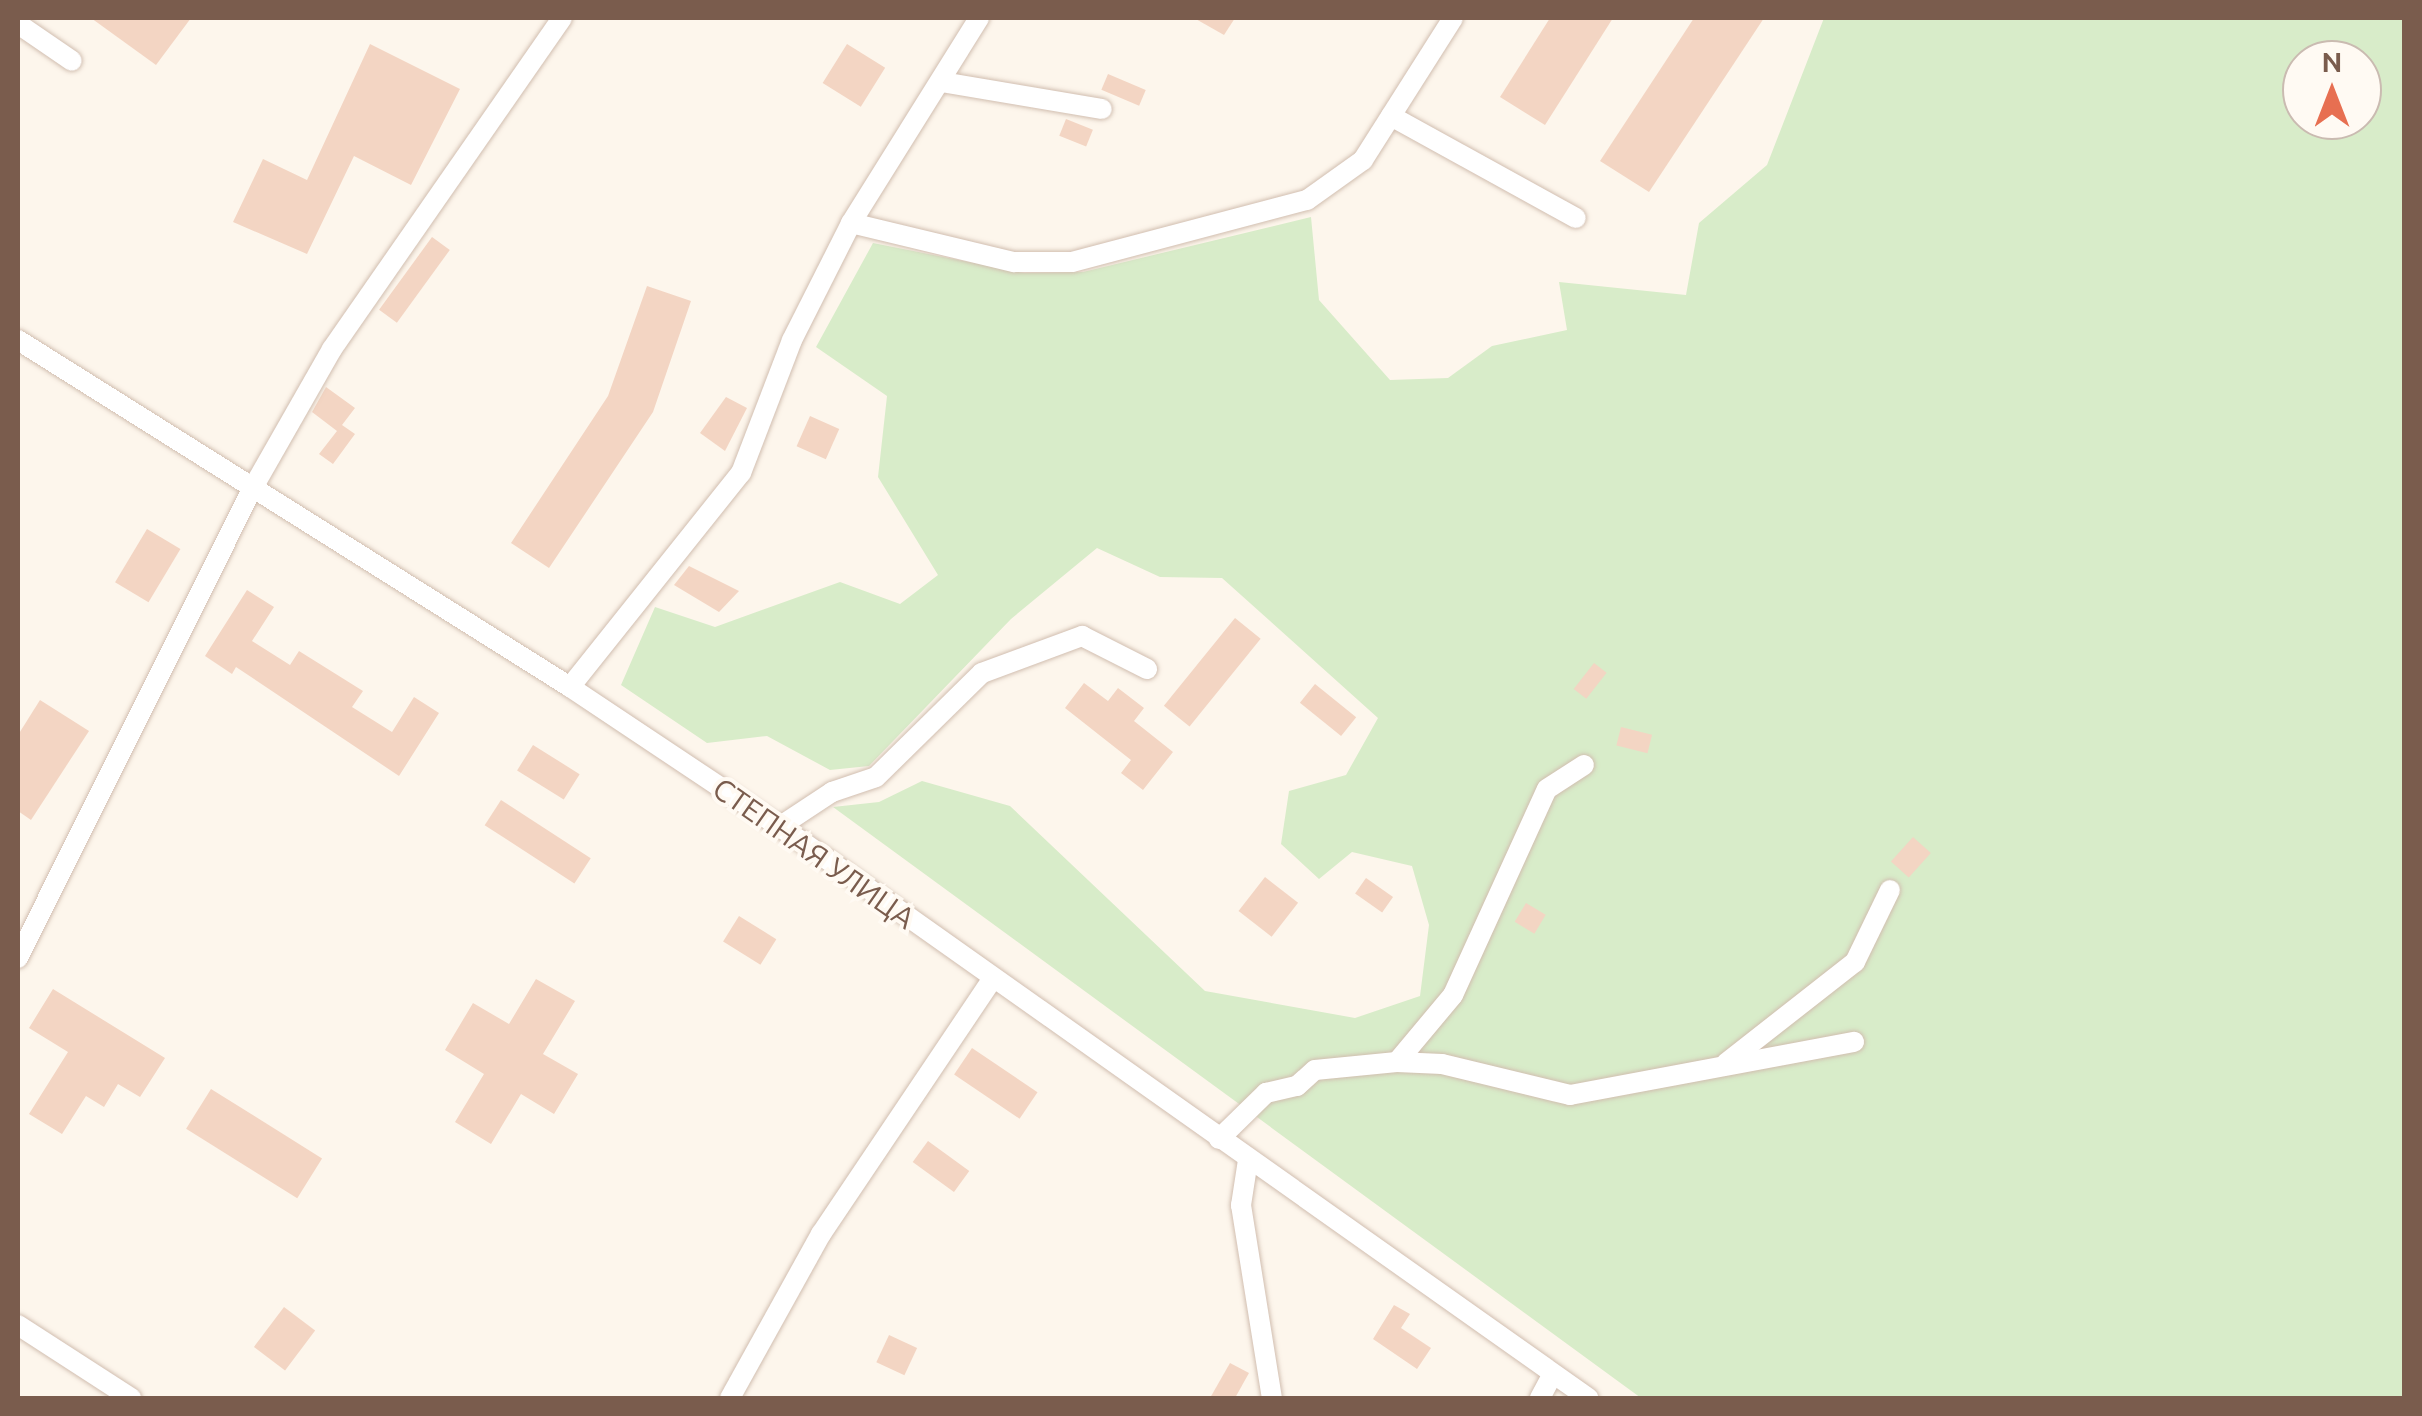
<!DOCTYPE html>
<meta charset="utf-8">
<style>
body{margin:0}
#map{position:relative;width:2422px;height:1416px;overflow:hidden;background:#fdf6ec;font-family:Ubuntu,sans-serif}
div>[style]{position:absolute}
.green>*{inset:0;background:#d8ecc9}
.building>*{inset:0;background:#f3d5c3;transform-origin:0 0}
.roads{filter:drop-shadow(0 0 2px #d1beb0) drop-shadow(0 0 2px #d1beb0)}
.minor>*{height:20px;margin:-10px;padding:0 10px;transform-origin:10px;border-radius:10px;background:#fff}
span{translate:-50% -50%;white-space:nowrap;text-align:center;line-height:1.15;-webkit-text-stroke:8px #fffaf3;paint-order:stroke}
.street-label{font-size:30px;color:#7a5c4d}
.frame{position:absolute;inset:0;border:20px solid #7a5c4d;pointer-events:none}
.north{position:absolute;left:2282px;top:40px;width:100px;height:100px;box-sizing:border-box;background:#fffaf3;border:2px solid #cabbb1;border-radius:50%;rotate:0deg;font-size:28px;font-weight:700;line-height:40px;text-align:center;color:#7a5c4d}
.north::after{content:'';display:block;margin:auto;width:35px;height:45px;background:#e76f51;clip-path:polygon(50% 0,100% 100%,50% 72%,0 100%)}
</style>
<div id="map">
<div class="green">
<i style="clip-path:polygon(evenodd,1824px 18px,2404px 18px,2404px 1398px,1641px 1398px,833px 807px,879px 802px,922px 781px,1010px 806px,1205px 991px,1355px 1018px,1420px 996px,1429px 925px,1412px 866px,1352px 852px,1319px 879px,1281px 844px,1289px 791px,1346px 775px,1378px 718px,1222px 578px,1160px 577px,1097px 548px,1011px 619px,869px 766px,830px 770px,767px 736px,707px 743px,621px 685px,655px 607px,715px 627px,840px 582px,900px 604px,938px 575px,878px 477px,887px 396px,816px 347px,873px 243px,1024px 273px,1083px 272px,1311px 217px,1319px 300px,1390px 380px,1448px 378px,1492px 346px,1567px 330px,1559px 282px,1686px 295px,1699px 223px,1767px 165px,1824px 18px,2302px 60px,2362px 60px,2362px 120px,2302px 120px,2302px 60px)"></i>
</div>
<div class="building">
<i style="clip-path:polygon(91px 18px,191px 18px,156px 65px)"></i>
<i style="clip-path:polygon(1194px 18px,1235px 18px,1224px 35px)"></i>
<i style="clip-path:polygon(1550px 18px,1613px 18px,1545px 125px,1500px 97px)"></i>
<i style="clip-path:polygon(1694px 18px,1764px 18px,1649px 192px,1600px 161px)"></i>
<i style="clip-path:polygon(370px 44px,460px 89px,411px 185px,354px 156px,307px 254px,233px 222px,263px 159px,307px 180px)"></i>
<i style="left:847px;top:44px;width:45px;height:46px;rotate:32deg"></i>
<i style="left:1108px;top:74px;width:41px;height:17px;rotate:23deg"></i>
<i style="left:1066px;top:119px;width:29px;height:18px;rotate:22deg"></i>
<i style="left:432px;top:237px;width:22px;height:90px;rotate:36deg"></i>
<i style="clip-path:polygon(647px 286px,691px 301px,653px 412px,549px 568px,511px 543px,608px 396px)"></i>
<i style="clip-path:polygon(326px 387px,355px 408px,342px 425px,355px 434px,333px 464px,319px 454px,337px 431px,312px 412px)"></i>
<i style="clip-path:polygon(726px 397px,747px 408px,725px 451px,700px 433px)"></i>
<i style="left:810px;top:416px;width:32px;height:33px;rotate:24deg"></i>
<i style="left:147px;top:529px;width:39px;height:62px;rotate:31deg"></i>
<i style="clip-path:polygon(689px 566px,739px 591px,719px 612px,674px 585px)"></i>
<i style="clip-path:polygon(247px 590px,274px 607px,252px 641px,290px 665px,299px 651px,363px 691px,352px 707px,392px 732px,414px 697px,439px 713px,399px 776px,236px 667px,232px 674px,205px 656px)"></i>
<i style="left:1235px;top:618px;width:33px;height:113px;rotate:39deg"></i>
<i style="left:1594px;top:663px;width:16px;height:33px;rotate:38deg"></i>
<i style="clip-path:polygon(1084px 683px,1108px 701px,1118px 688px,1144px 708px,1134px 721px,1173px 752px,1143px 790px,1121px 773px,1131px 760px,1065px 708px)"></i>
<i style="left:1315px;top:684px;width:53px;height:24px;rotate:39deg"></i>
<i style="clip-path:polygon(40px 700px,89px 731px,31px 820px,18px 811px,18px 735px)"></i>
<i style="left:1621px;top:727px;width:32px;height:19px;rotate:14deg"></i>
<i style="left:533px;top:745px;width:55px;height:30px;rotate:32deg"></i>
<i style="left:501px;top:800px;width:107px;height:30px;rotate:33deg"></i>
<i style="left:1913px;top:837px;width:24px;height:33px;rotate:42deg"></i>
<i style="left:1265px;top:877px;width:42px;height:43px;rotate:38deg"></i>
<i style="left:1366px;top:878px;width:33px;height:19px;rotate:35deg"></i>
<i style="left:1526px;top:903px;width:23px;height:22px;rotate:31deg"></i>
<i style="left:739px;top:916px;width:44px;height:30px;rotate:32deg"></i>
<i style="clip-path:polygon(536px 979px,575px 1001px,543px 1054px,578px 1074px,554px 1114px,521px 1094px,491px 1144px,455px 1122px,484px 1074px,445px 1050px,473px 1003px,509px 1024px)"></i>
<i style="clip-path:polygon(53px 989px,165px 1058px,140px 1097px,118px 1084px,104px 1107px,86px 1096px,62px 1134px,29px 1114px,68px 1052px,29px 1028px)"></i>
<i style="left:972px;top:1048px;width:79px;height:32px;rotate:34deg"></i>
<i style="left:211px;top:1089px;width:131px;height:47px;rotate:32deg"></i>
<i style="left:928px;top:1141px;width:51px;height:26px;rotate:36deg"></i>
<i style="clip-path:polygon(1394px 1305px,1410px 1314px,1401px 1328px,1431px 1348px,1417px 1369px,1373px 1339px)"></i>
<i style="left:284px;top:1307px;width:39px;height:50px;rotate:37deg"></i>
<i style="left:889px;top:1335px;width:31px;height:30px;rotate:25deg"></i>
<i style="clip-path:polygon(1230px 1363px,1249px 1373px,1235px 1398px,1210px 1398px)"></i>
</div>
<div class="roads">
<div class="minor">
<i style="left:18px;top:24px;width:65px;rotate:34.4deg"></i>
<i style="left:942px;top:82px;width:162px;rotate:9.6deg"></i>
<i style="left:1391px;top:116px;width:211px;rotate:28.9deg"></i>
<i style="left:851px;top:223px;width:168px;rotate:13.5deg"></i>
<i style="left:1014px;top:262px;width:58px"></i>
<i style="left:1072px;top:262px;width:243px;rotate:-14.8deg"></i>
<i style="left:1307px;top:200px;width:69px;rotate:-35.5deg"></i>
<i style="left:1363px;top:160px;width:168px;rotate:-57.6deg"></i>
<i style="left:18px;top:340px;width:652px;rotate:32.15deg"></i>
<i style="left:570px;top:687px;width:281px;rotate:33.7deg"></i>
<i style="left:804px;top:843px;width:961px;rotate:35.29deg"></i>
<i style="left:570px;top:687px;width:274px;rotate:-51.4deg"></i>
<i style="left:741px;top:473px;width:142px;rotate:-69deg"></i>
<i style="left:792px;top:340px;width:131px;rotate:-63.2deg"></i>
<i style="left:851px;top:223px;width:242px;rotate:-58deg"></i>
<i style="left:779px;top:827px;width:64px;rotate:-33.4deg"></i>
<i style="left:832px;top:792px;width:46px;rotate:-18.8deg"></i>
<i style="left:876px;top:777px;width:148px;rotate:-44.5deg"></i>
<i style="left:982px;top:673px;width:107px;rotate:-20.3deg"></i>
<i style="left:1082px;top:636px;width:73px;rotate:26.9deg"></i>
<i style="left:18px;top:958px;width:522px;rotate:-63.48deg"></i>
<i style="left:251px;top:491px;width:163px;rotate:-60.3deg"></i>
<i style="left:332px;top:349px;width:403px;rotate:-55.2deg"></i>
<i style="left:1397px;top:1062px;width:45px;rotate:2.5deg"></i>
<i style="left:1442px;top:1064px;width:132px;rotate:13.6deg"></i>
<i style="left:1570px;top:1095px;width:289px;rotate:-10.6deg"></i>
<i style="left:1726px;top:1063px;width:164px;rotate:-38.1deg"></i>
<i style="left:1855px;top:962px;width:80px;rotate:-64.1deg"></i>
<i style="left:1219px;top:1139px;width:66px;rotate:-44.4deg"></i>
<i style="left:1266px;top:1093px;width:32px;rotate:-13deg"></i>
<i style="left:1297px;top:1086px;width:24px;rotate:-42deg"></i>
<i style="left:1315px;top:1070px;width:82px;rotate:-5.6deg"></i>
<i style="left:1397px;top:1062px;width:87px;rotate:-50.1deg"></i>
<i style="left:1453px;top:995px;width:226px;rotate:-65.5deg"></i>
<i style="left:1547px;top:789px;width:44px;rotate:-33deg"></i>
<i style="left:1248px;top:1160px;width:46px;rotate:98.8deg"></i>
<i style="left:1241px;top:1205px;width:195px;rotate:80.9deg"></i>
<i style="left:18px;top:1325px;width:135px;rotate:32.9deg"></i>
<i style="left:730px;top:1398px;width:188px;rotate:-61deg"></i>
<i style="left:821px;top:1234px;width:308px;rotate:-56.1deg"></i>
<i style="left:1540px;top:1398px;width:27px;rotate:-62deg"></i>
</div>
</div>
<div class="street-label">
<span style="left:814px;top:853px;rotate:35deg">СТЕПНАЯ УЛИЦА</span>
</div>
<div class="frame"></div>
<div class="north">N</div>
</div>
